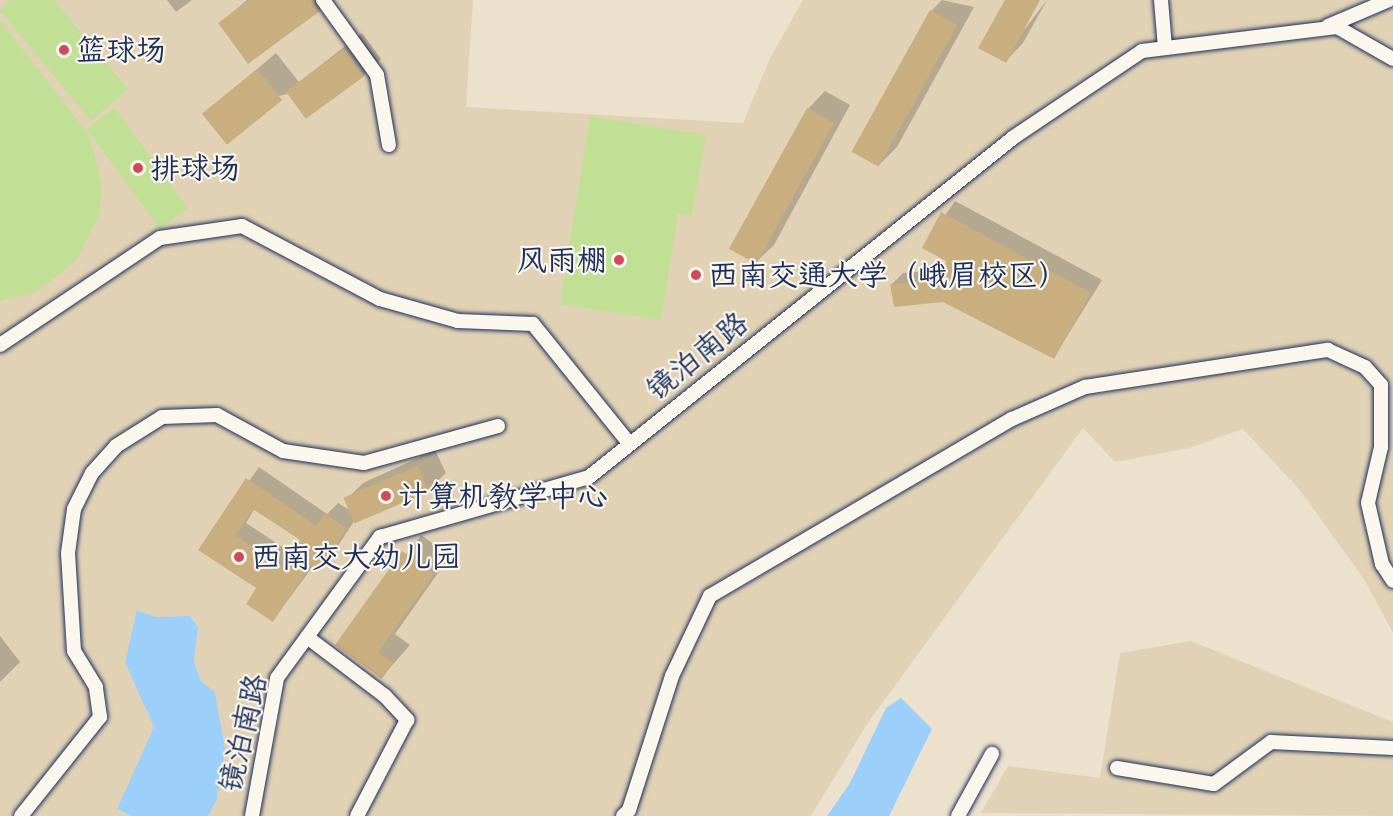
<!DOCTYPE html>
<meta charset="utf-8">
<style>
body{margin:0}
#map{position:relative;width:1393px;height:816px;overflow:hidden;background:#ece1cc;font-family:Caveat,"LXGW WenKai TC",sans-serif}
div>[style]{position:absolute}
.built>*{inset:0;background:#e2d2b5}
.green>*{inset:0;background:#c2df96;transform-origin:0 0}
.water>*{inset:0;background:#9cd0fa}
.shadow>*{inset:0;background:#0003}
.building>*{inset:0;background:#c9af80;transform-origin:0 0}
.roads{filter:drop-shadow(0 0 2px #1b2f5e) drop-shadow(0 0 2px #1b2f5e)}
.street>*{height:14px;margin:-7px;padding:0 7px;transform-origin:7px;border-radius:7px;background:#fbf7ec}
.dots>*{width:16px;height:16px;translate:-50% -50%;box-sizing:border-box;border:3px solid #fbf7ec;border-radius:50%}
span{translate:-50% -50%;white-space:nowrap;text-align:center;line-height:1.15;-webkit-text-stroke:4.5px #fbf7ec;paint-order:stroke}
.poi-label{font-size:30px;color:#1b2f5e}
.left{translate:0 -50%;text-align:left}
.right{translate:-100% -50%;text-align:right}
.street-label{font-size:30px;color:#1b2f5e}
</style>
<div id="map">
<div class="built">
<i style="clip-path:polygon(0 0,473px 0,466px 107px,743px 123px,770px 58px,803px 0,1393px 0,1393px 633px,1364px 579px,1299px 489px,1243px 429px,1189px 448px,1115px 462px,1083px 428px,867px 724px,811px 816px,0 816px)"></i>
<i style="clip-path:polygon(1191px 641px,1393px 722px,1393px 816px,981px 813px,1008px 766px,1100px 778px,1120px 653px)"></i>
</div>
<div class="green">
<i style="clip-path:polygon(9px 0,54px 0,128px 89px,91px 121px,0 11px)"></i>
<i style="clip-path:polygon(0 20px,89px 135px,102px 183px,99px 217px,76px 261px,36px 292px,0 301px)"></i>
<i style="left:115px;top:108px;width:124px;height:35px;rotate:54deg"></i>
<i style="clip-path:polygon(590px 116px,706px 135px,692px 216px,678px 214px,661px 320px,560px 304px)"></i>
</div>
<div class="water">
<i style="clip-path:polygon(137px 610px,156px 617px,190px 616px,198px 627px,194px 662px,201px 681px,215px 692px,225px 749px,217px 799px,208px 816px,131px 816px,117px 809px,154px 727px,125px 662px)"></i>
<i style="clip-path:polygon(901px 698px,932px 729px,889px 816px,827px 816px,850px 783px,886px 708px)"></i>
</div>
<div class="shadow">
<i style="clip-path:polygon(167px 0,192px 0,176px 12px)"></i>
<i style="clip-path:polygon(247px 0,329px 0,319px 10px,220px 23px)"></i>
<i style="clip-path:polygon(942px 0,974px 7px,897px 147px,879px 165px,931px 11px)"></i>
<i style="clip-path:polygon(1006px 0,1039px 0,1015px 42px,1047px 0,1023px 43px,1006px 61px)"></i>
<i style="clip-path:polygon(362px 33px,381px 59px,363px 76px,204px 114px,276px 53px,299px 82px)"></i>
<i style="clip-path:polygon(825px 91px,850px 105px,774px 245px,756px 262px,808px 109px)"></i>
<i style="clip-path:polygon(955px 201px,1102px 280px,1054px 357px,944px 300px,891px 285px,903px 273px,946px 269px,948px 260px,924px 247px)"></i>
<i style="clip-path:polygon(evenodd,435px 450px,446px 473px,428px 490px,355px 520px,331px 556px,319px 568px,314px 565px,273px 620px,258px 588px,200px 549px,259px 467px,327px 514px,338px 503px,351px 511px,346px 500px,363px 483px,435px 450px,255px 508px,302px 540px,293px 554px,246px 523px,255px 508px)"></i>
<i style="clip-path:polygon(421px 535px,450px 556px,395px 634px,410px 645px,382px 677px,337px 645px)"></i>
<i style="clip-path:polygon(0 636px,20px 662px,0 682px)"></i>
</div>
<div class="building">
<i style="clip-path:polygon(249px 0,312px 0,320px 11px,248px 64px,218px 23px)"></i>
<i style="clip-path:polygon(1005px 0,1040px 0,1006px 63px,978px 48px)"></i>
<i style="left:930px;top:10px;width:31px;height:162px;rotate:29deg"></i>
<i style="left:344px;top:49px;width:34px;height:72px;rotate:54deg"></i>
<i style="left:257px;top:69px;width:40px;height:71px;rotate:51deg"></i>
<i style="left:807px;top:108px;width:31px;height:161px;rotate:29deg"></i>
<i style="clip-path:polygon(941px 212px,1091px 293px,1054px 359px,943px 302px,894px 307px,890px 284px,943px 279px,946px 261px,922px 248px)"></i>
<i style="left:418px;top:466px;width:28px;height:81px;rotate:67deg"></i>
<i style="clip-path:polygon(evenodd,246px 478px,316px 526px,325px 514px,347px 528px,319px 570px,311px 565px,273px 622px,246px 604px,256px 588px,198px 550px,246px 478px,253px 509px,300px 540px,282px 567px,235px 535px,253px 509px)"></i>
<i style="clip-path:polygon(402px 551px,434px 574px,378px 652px,393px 663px,382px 679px,335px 645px)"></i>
</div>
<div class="roads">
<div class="street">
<i style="left:323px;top:0;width:92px;rotate:54.2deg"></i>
<i style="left:377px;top:75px;width:71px;rotate:80.3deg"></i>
<i style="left:1161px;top:0;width:48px;rotate:85.2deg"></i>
<i style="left:1328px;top:26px;width:66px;rotate:-23.1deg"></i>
<i style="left:0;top:345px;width:192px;rotate:-33.8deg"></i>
<i style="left:160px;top:238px;width:83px;rotate:-8.3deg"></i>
<i style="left:242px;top:226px;width:156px;rotate:27.9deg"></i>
<i style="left:380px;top:299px;width:81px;rotate:15.8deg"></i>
<i style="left:458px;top:321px;width:75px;rotate:2.3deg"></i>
<i style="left:533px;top:324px;width:154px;rotate:51.1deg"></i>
<i style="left:307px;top:637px;width:98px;rotate:37.1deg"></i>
<i style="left:385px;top:696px;width:33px;rotate:47deg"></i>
<i style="left:407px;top:720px;width:108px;rotate:117.5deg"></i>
<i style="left:1117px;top:768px;width:98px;rotate:9.4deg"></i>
<i style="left:1214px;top:784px;width:71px;rotate:-36.4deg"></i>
<i style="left:1271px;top:742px;width:122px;rotate:2.8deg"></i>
<i style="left:21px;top:816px;width:127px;rotate:-51.4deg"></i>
<i style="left:100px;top:717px;width:30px;rotate:-98deg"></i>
<i style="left:96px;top:687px;width:42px;rotate:-121.4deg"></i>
<i style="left:74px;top:651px;width:98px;rotate:-93.5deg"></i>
<i style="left:68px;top:553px;width:44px;rotate:-82.2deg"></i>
<i style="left:74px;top:509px;width:40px;rotate:-63.4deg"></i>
<i style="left:92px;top:473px;width:36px;rotate:-48deg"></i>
<i style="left:116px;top:446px;width:54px;rotate:-32.2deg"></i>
<i style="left:162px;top:417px;width:55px;rotate:-2.1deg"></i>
<i style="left:217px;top:415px;width:75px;rotate:28.6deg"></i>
<i style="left:283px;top:451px;width:82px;rotate:8.4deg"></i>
<i style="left:364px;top:463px;width:139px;rotate:-15.4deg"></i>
<i style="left:252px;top:816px;width:140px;rotate:-79.7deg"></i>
<i style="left:277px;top:678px;width:175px;rotate:-53.9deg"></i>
<i style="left:380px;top:537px;width:217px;rotate:-16deg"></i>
<i style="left:589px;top:477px;width:544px;rotate:-38.66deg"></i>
<i style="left:1014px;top:137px;width:154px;rotate:-33.9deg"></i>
<i style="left:1142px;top:51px;width:196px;rotate:-7deg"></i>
<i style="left:1337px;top:27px;width:64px;rotate:29.7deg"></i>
<i style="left:623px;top:816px;width:8px;rotate:-45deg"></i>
<i style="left:629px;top:810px;width:141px;rotate:-72.2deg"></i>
<i style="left:672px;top:676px;width:89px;rotate:-64.6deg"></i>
<i style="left:710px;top:596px;width:350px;rotate:-30.4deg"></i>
<i style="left:1012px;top:419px;width:80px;rotate:-23.7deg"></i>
<i style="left:1085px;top:387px;width:246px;rotate:-8.7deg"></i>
<i style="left:1328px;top:350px;width:41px;rotate:24.7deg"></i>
<i style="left:1365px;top:367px;width:24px;rotate:48deg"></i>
<i style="left:1381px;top:385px;width:62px;rotate:90deg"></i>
<i style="left:1381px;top:447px;width:57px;rotate:103.1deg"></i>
<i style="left:1368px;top:503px;width:63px;rotate:77.1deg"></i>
<i style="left:1382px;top:564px;width:20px;rotate:57deg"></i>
<i style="left:958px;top:816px;width:71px;rotate:-61.3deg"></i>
</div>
</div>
<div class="dots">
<i style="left:64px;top:50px;background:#d1495b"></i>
<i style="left:138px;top:168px;background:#d1495b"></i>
<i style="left:619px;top:260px;background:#d1495b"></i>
<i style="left:696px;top:275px;background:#d1495b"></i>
<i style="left:386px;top:496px;background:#d1495b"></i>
<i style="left:239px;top:557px;background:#d1495b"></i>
</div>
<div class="poi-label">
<span class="left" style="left:76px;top:50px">篮球场</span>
<span class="left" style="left:150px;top:168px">排球场</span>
<span class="right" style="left:607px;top:260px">风雨棚</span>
<span class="left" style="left:708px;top:275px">西南交通大学（峨眉校区）</span>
<span class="left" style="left:398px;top:496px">计算机教学中心</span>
<span class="left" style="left:251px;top:557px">西南交大幼儿园</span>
</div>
<div class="street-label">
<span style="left:697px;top:356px;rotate:-39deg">镜泊南路</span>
<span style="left:243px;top:733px;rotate:-77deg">镜泊南路</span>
</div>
</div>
